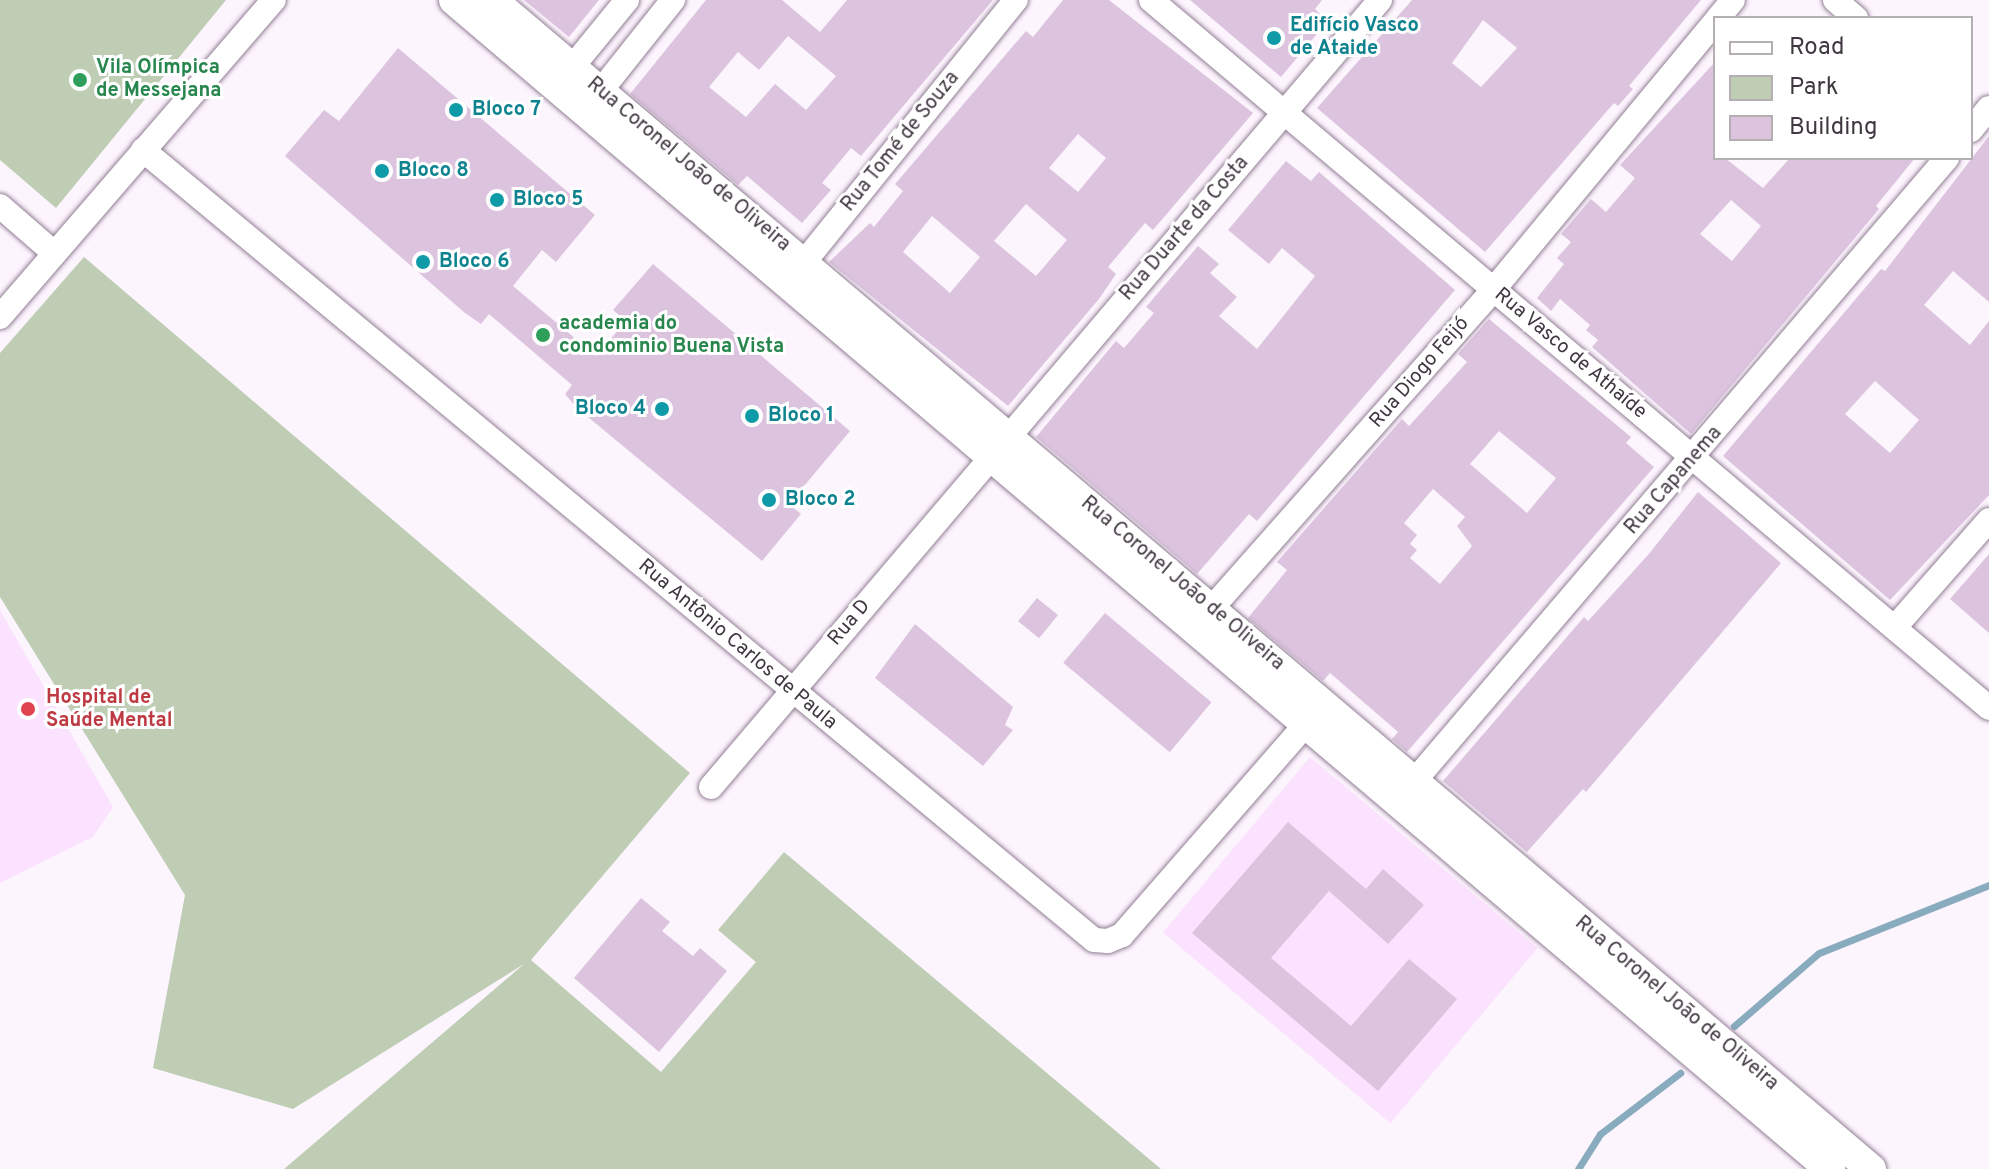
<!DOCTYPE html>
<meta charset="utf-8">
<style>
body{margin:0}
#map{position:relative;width:1989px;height:1169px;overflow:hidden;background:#fdf5fe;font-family:Overpass,sans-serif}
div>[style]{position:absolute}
.built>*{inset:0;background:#fbe2fe;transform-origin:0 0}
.green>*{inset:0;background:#becdb4}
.stream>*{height:7px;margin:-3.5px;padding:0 3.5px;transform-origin:3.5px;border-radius:3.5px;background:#88acbd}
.building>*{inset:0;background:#dcc4df;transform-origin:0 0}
.roads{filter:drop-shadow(0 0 2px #917f94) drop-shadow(0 0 2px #917f94)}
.minor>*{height:24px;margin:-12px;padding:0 12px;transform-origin:12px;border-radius:12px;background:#fff}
.tertiary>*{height:30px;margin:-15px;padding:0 15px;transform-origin:15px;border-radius:15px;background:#fff}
.dots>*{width:22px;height:22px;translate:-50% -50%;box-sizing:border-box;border:4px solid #fff;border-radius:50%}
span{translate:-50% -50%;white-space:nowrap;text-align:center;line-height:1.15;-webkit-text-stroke:6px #fff;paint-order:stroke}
.culture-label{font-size:20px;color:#0d838f;font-weight:700}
.left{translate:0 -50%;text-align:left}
.right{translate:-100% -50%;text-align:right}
.leisure-label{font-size:20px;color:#27864d;font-weight:700}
.street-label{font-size:20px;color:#403841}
.health-label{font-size:20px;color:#be3a42;font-weight:700}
.legend{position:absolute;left:1713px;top:16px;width:260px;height:144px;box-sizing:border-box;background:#fff;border:2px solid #b3afb3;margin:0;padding:10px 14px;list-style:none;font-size:24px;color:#403841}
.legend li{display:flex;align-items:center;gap:16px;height:40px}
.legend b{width:40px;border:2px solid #b3afb3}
</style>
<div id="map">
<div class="built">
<i style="clip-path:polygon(0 610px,113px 807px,93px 837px,0 883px)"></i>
<i style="left:1310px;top:757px;width:297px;height:229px;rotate:40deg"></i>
</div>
<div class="green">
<i style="clip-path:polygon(0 0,226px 0,56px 208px,0 160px)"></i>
<i style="clip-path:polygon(84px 257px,690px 773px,531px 960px,661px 1072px,756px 962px,718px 930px,784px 852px,1161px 1169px,284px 1169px,524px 964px,293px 1109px,153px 1068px,185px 895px,0 597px,0 353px)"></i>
</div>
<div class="stream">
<i style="left:1734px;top:1026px;width:112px;rotate:-40.7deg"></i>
<i style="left:1819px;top:953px;width:183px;rotate:-21.8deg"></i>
<i style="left:1578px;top:1169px;width:41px;rotate:-57.8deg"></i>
<i style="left:1600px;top:1134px;width:101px;rotate:-37.3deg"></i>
</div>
<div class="building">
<i style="clip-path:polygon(524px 0,599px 0,569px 37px)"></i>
<i style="clip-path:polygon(evenodd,706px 0,782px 0,820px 32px,847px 0,993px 0,861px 156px,851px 148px,822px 183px,831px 190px,802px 223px,747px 176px,738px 185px,630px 94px,706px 0,788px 36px,836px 76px,806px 110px,775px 84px,746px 117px,709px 87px,738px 52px,759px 70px,788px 36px)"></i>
<i style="clip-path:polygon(evenodd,1063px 0,1109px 0,1253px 113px,1153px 230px,1145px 223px,1108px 267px,1116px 274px,1099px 299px,1008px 406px,829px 262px,870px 223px,874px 227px,903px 191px,895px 184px,1026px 31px,1033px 37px,1063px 0,1078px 134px,1106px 158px,1078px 192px,1049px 168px,1078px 134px,1063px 0,1026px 204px,1067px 240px,1036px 276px,994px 241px,1026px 204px,1063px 0,932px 216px,980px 257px,950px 293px,903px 252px,932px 216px)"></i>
<i style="clip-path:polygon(1190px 0,1322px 0,1315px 9px,1322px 16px,1315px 24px,1321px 29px,1281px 77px)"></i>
<i style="clip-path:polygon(evenodd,1412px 0,1701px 0,1629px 86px,1633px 89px,1618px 106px,1614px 103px,1485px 252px,1317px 108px,1412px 0,1483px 20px,1517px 48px,1481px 87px,1452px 63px,1483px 20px)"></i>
<i style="clip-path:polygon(398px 48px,595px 215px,556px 262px,542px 250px,513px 286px,596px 356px,626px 321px,613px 310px,653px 264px,850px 431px,789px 504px,801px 514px,762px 561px,577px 408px,565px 394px,572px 385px,489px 314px,481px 324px,465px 313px,285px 156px,324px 110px,339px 121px)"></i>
<i style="clip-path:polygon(evenodd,1715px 62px,1715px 158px,1725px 158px,1763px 188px,1790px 158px,1915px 158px,1876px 206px,1879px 209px,1691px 434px,1592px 347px,1598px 340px,1586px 330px,1590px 325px,1560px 299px,1551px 311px,1537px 298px,1564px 264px,1557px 258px,1571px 242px,1561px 234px,1591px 199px,1606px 212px,1635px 178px,1620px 165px,1715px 62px,1731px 200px,1761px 226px,1732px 261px,1700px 234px,1731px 200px)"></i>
<i style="clip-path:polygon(evenodd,1989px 136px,1989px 302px,1953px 271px,1924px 305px,1970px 345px,1989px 321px,1989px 495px,1890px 600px,1723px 456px,1881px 269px,1885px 271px,1989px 136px,1875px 381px,1919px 420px,1890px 453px,1845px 414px,1875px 381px)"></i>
<i style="clip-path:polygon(1286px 161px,1311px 181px,1319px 172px,1455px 290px,1257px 521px,1249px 514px,1197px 574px,1036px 437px,1116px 341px,1124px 348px,1154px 313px,1146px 307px,1198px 246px,1219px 264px,1210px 273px,1237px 297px,1219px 316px,1257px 349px,1315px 276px,1282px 248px,1269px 264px,1228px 230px)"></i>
<i style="clip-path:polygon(evenodd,1489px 319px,1631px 437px,1626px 443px,1654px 467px,1407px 752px,1392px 739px,1398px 732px,1330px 673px,1323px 681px,1248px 618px,1287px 570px,1277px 562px,1402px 419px,1409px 426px,1467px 362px,1458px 354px,1489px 319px,1499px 431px,1556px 478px,1527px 513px,1470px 464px,1499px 431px,1489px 319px,1433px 489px,1465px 517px,1457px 526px,1472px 546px,1440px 584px,1410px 558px,1417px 550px,1410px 544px,1417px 535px,1404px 523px,1433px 489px)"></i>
<i style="clip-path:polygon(1698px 492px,1781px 563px,1586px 792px,1583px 789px,1527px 852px,1443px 781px,1584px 617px,1588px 621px,1648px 555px)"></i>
<i style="clip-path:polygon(1989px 554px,1989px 633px,1950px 599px)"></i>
<i style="left:1037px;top:598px;width:27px;height:30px;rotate:39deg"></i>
<i style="left:1105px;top:613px;width:139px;height:65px;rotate:40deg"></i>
<i style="clip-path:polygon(915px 624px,1013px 707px,1005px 725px,1013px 730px,983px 766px,875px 678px)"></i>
<i style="clip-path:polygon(1288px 822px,1366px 889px,1383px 869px,1424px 905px,1388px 944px,1329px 891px,1271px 958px,1351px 1026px,1409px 959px,1457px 999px,1378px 1091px,1192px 933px)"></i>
<i style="clip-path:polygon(641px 898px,670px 922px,662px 931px,693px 956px,700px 948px,727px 971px,659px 1052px,574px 978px)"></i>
</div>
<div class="roads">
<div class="minor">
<i style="left:1151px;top:0;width:1097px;rotate:40.19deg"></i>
<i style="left:1835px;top:0;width:28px;rotate:41deg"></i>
<i style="left:1718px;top:18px;width:23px;rotate:-50deg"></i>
<i style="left:560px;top:82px;width:106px;rotate:-50.7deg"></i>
<i style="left:591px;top:103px;width:132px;rotate:-51.5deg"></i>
<i style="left:1971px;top:130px;width:28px;rotate:-51deg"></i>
<i style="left:143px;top:150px;width:1236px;rotate:39.72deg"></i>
<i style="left:1094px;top:940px;width:14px;rotate:4deg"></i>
<i style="left:1108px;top:941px;width:15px;rotate:-23deg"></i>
<i style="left:1122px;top:935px;width:280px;rotate:-48.9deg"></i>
<i style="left:0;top:206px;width:72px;rotate:41deg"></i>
<i style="left:793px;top:276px;width:355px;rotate:-51.1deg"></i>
<i style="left:0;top:317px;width:419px;rotate:-49.2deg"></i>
<i style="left:1211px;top:609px;width:427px;rotate:-48.5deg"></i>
<i style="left:1494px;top:289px;width:347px;rotate:-50.4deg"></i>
<i style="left:1895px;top:627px;width:142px;rotate:-48.7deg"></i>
<i style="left:711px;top:787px;width:1033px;rotate:-49.63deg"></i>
<i style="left:1404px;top:793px;width:836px;rotate:-49.47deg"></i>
</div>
<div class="tertiary">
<i style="left:454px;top:0;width:1806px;rotate:40.35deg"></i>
<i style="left:492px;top:0;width:1808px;rotate:40.29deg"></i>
</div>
</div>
<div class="dots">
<i style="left:1274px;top:38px;background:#0f9aa8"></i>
<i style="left:80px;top:80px;background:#2e9e5b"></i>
<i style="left:456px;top:110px;background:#0f9aa8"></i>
<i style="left:382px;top:171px;background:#0f9aa8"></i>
<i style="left:497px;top:200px;background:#0f9aa8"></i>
<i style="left:423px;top:262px;background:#0f9aa8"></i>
<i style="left:543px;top:335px;background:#2e9e5b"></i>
<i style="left:662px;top:409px;background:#0f9aa8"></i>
<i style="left:752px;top:416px;background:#0f9aa8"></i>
<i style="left:769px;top:500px;background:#0f9aa8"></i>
<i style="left:28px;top:709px;background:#e0444e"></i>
</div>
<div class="culture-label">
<span class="left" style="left:1290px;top:38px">Edifício Vasco<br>de Ataide</span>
<span class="left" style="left:472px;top:110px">Bloco 7</span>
<span class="left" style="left:398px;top:171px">Bloco 8</span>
<span class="left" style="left:513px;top:200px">Bloco 5</span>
<span class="left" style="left:439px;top:262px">Bloco 6</span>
<span class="right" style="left:646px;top:409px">Bloco 4</span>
<span class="left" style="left:768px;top:416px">Bloco 1</span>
<span class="left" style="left:785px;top:500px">Bloco 2</span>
</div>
<div class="leisure-label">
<span class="left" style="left:96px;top:80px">Vila Olímpica<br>de Messejana</span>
<span class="left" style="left:559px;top:336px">academia do<br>condominio Buena Vista</span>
</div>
<div class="street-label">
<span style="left:901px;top:142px;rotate:-51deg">Rua Tomé de Souza</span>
<span style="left:688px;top:165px;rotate:40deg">Rua Coronel João de Oliveira</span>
<span style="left:1185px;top:229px;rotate:-49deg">Rua Duarte da Costa</span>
<span style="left:1570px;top:354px;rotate:40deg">Rua Vasco de Athaíde</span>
<span style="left:1420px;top:373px;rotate:-49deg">Rua Diogo Feijó</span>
<span style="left:1674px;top:481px;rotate:-49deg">Rua Capanema</span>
<span style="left:1182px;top:584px;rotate:40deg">Rua Coronel João de Oliveira</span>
<span style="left:850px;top:623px;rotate:-50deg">Rua D</span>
<span style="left:737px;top:645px;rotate:40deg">Rua Antônio Carlos de Paula</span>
<span style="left:1676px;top:1004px;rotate:40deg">Rua Coronel João de Oliveira</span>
</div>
<div class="health-label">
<span class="left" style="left:46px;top:710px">Hospital de<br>Saúde Mental</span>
</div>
<ul class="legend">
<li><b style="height:10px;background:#fff"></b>Road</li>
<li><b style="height:22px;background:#becdb4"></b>Park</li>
<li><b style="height:22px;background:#dcc4df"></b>Building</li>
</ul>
</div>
